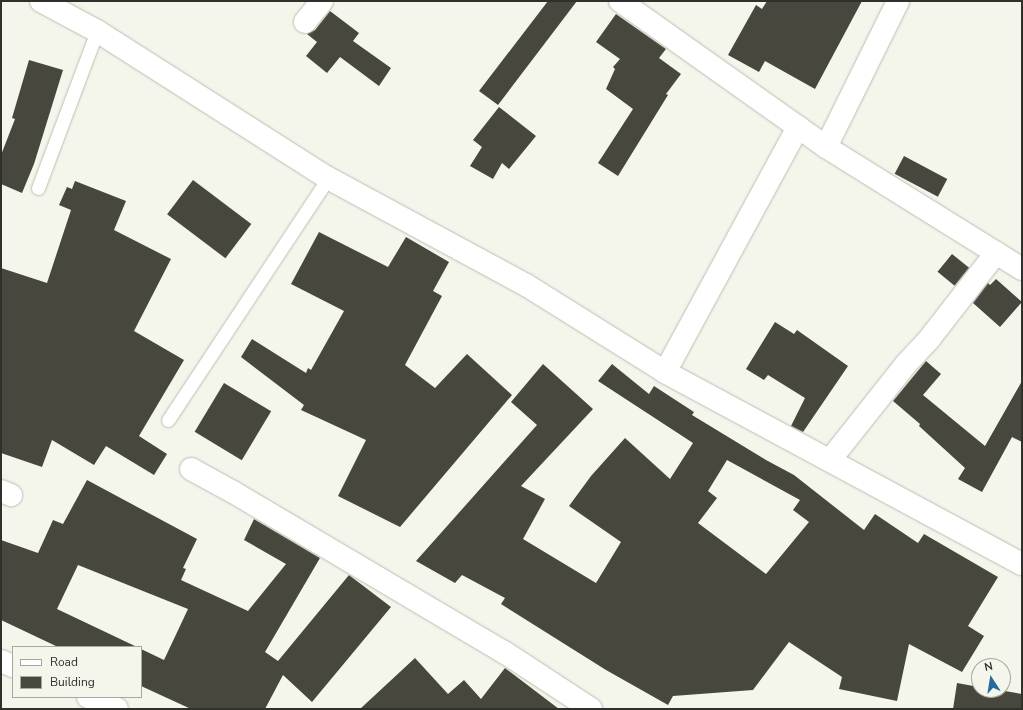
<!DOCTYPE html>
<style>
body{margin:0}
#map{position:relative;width:1023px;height:710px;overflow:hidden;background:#f5f6eb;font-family:"Nunito Sans",sans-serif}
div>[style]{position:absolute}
.building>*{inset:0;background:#47473e;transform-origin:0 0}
.roads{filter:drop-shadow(0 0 1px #bdbdb3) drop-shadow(0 0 1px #bdbdb3)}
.service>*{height:13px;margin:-6.5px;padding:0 6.5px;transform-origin:6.5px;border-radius:6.5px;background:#fff}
.minor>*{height:22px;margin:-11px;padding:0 11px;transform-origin:11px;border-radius:11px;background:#fff}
span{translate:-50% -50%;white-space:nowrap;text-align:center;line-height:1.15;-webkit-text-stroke:4px #f5f6eb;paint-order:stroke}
.frame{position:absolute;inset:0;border:2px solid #30302c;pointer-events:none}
.legend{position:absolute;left:12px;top:646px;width:130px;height:52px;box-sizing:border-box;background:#f5f6eb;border:1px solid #a6a79f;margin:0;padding:5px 7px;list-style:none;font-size:12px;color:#30302c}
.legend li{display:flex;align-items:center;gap:8px;height:20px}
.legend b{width:20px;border:1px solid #a6a79f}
.north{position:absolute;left:971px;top:658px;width:40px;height:40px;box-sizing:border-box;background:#f5f6eb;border:1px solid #a6a79f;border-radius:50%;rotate:348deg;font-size:11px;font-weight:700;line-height:16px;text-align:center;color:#30302c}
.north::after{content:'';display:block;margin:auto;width:14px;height:18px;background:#28699f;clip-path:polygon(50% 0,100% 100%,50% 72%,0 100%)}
</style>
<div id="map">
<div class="building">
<i style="clip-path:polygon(548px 1px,577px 1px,498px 105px,479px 91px)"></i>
<i style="clip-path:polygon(767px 1px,862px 1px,815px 89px,765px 61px,759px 72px,728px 55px,756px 5px,762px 9px)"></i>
<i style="clip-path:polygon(330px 11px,359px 33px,353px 41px,391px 68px,379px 86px,340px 57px,327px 73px,306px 56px,317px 42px,307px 34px,315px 30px)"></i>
<i style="clip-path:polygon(616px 14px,666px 49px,659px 58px,681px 74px,666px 94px,668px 95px,618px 176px,598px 163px,633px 109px,606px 89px,615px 69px,613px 67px,620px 59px,596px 42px)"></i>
<i style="clip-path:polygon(29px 60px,63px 70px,34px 164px,22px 193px,1px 184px,1px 155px,15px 119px,12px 118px)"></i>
<i style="clip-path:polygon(499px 107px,536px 136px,509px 169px,502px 163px,493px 179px,470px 166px,482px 147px,473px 140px)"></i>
<i style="left:904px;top:156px;width:49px;height:20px;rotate:28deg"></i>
<i style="left:193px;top:180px;width:73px;height:43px;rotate:37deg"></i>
<i style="clip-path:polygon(75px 181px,126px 201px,114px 230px,171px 259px,134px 331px,184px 360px,139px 436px,167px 454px,154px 475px,106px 446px,94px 465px,52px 440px,42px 467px,1px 453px,1px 268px,47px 283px,71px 210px,59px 205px,67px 187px,72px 189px)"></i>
<i style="clip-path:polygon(319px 232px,388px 267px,406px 237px,449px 262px,433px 291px,442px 296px,405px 365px,435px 388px,467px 354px,512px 395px,400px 527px,338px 496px,366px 440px,301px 410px,304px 405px,241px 357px,252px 339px,306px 373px,308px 368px,311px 370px,344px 311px,291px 284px)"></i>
<i style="left:952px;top:254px;width:22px;height:23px;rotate:39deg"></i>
<i style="clip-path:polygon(996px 279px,1022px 302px,1000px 327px,973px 303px,988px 283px,990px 285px)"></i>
<i style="clip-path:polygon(775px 322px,794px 334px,797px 330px,848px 366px,803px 432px,791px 426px,805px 398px,768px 375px,764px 380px,746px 369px)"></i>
<i style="clip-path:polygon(926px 361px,941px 374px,923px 395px,985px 446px,1022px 381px,1022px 442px,1012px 437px,982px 492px,958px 479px,965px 468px,919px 426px,920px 424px,893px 401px)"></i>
<i style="clip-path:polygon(evenodd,543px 364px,593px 409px,521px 486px,545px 499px,523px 539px,596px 583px,621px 542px,569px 506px,591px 476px,625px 438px,670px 479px,693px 443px,598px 381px,612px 364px,649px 394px,654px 386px,694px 412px,692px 415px,766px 460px,794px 475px,864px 530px,875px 514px,918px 543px,924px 534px,998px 577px,968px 626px,984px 636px,962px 672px,909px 644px,897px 701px,839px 689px,842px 677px,789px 642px,753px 690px,673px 696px,668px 705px,606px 670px,501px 604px,505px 598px,462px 575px,455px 583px,416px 561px,537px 425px,511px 402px,543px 364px,727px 460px,800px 500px,793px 510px,809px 522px,766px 574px,698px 523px,717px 498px,708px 491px,727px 460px)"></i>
<i style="left:224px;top:383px;width:55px;height:57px;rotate:31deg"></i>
<i style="clip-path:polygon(87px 480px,197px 539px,183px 568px,186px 569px,181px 580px,248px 611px,286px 564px,244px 540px,254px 519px,320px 558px,265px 652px,278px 661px,349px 575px,391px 607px,312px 702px,283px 675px,265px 709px,191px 709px,141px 686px,141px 649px,164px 660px,188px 609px,78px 565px,57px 609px,137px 647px,58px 647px,1px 620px,1px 540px,38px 553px,53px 520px,63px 524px)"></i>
<i style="clip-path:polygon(415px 658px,448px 694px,464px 680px,481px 699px,505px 668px,559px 709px,360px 709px)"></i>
<i style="clip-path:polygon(957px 683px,979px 687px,979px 690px,999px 690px,1022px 694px,1022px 709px,953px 709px)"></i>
</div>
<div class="roads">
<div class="service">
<i style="left:38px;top:188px;width:168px;rotate:-69.4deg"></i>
<i style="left:168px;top:420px;width:290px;rotate:-56.5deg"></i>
</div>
<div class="minor">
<i style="left:41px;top:1px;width:64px;rotate:28.2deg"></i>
<i style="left:97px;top:31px;width:274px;rotate:32.5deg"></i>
<i style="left:328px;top:178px;width:225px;rotate:28.4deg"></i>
<i style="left:526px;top:285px;width:164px;rotate:32deg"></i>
<i style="left:665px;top:372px;width:405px;rotate:28.3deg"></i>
<i style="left:620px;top:1px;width:252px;rotate:35.3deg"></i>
<i style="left:826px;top:147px;width:231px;rotate:31.9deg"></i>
<i style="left:305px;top:22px;width:27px;rotate:-51deg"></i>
<i style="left:826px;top:147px;width:163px;rotate:-63.7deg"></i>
<i style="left:665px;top:372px;width:279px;rotate:-61.5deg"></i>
<i style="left:830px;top:460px;width:122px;rotate:-51.6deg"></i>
<i style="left:906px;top:364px;width:35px;rotate:-47deg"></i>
<i style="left:930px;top:338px;width:108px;rotate:-52.2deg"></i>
<i style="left:191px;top:469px;width:48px;rotate:28.7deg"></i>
<i style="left:233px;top:492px;width:315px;rotate:30.6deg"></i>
<i style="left:504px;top:652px;width:104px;rotate:33.2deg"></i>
<i style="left:1px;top:491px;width:11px;rotate:22deg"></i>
<i style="left:1px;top:661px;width:13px;rotate:23deg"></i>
<i style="left:88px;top:697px;width:31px;rotate:22deg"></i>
</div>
</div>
<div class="frame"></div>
<ul class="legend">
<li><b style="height:5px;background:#fff"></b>Road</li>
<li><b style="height:11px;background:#47473e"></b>Building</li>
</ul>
<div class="north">N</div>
</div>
